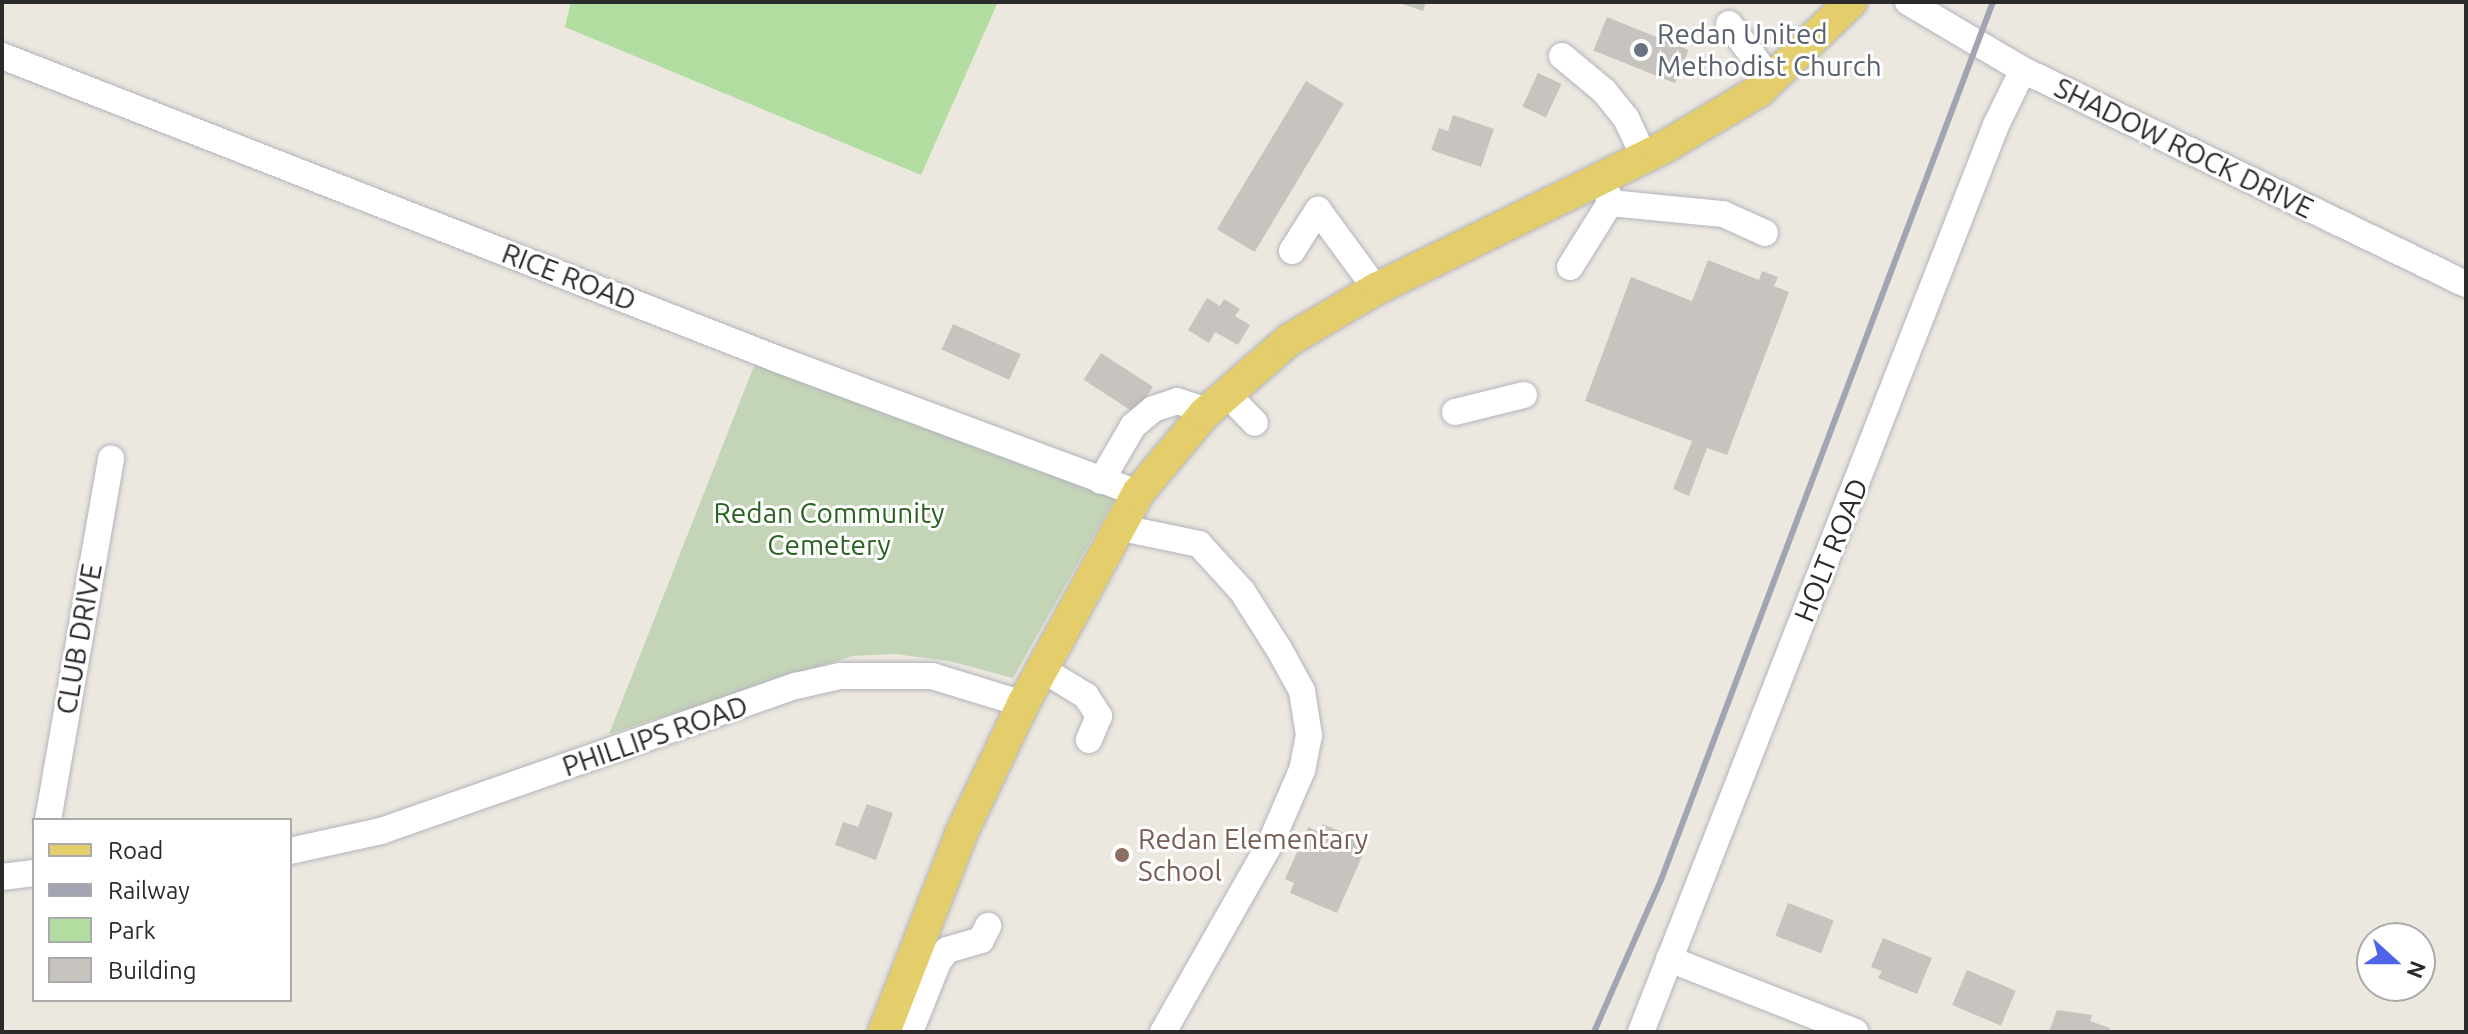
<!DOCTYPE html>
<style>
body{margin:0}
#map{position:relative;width:2468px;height:1034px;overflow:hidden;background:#ece7df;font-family:Ubuntu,sans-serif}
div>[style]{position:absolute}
.green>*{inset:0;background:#b2dda0}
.cemetery>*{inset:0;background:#c4d4b7}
.building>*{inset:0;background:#c7c3be;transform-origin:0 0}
.roads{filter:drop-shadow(0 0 2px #b2b4bd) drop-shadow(0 0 2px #b2b4bd)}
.minor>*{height:26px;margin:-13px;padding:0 13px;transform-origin:13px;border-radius:13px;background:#fff}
.major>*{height:32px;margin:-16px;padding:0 16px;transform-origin:16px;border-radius:16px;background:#e4cd6b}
.rail>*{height:6px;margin:-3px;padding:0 3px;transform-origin:3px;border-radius:3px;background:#a2a4b4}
.dots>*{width:22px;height:22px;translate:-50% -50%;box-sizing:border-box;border:4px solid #fff;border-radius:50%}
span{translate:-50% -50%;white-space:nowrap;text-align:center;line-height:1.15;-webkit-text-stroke:6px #fff;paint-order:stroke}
.worship-label{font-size:28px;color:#5b616d}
.left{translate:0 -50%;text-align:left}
.street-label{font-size:28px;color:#2b2b2b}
.park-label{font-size:28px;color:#2c6221}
.education-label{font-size:28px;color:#785e54}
.frame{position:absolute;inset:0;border:4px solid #2b2b2b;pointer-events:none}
.legend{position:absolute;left:32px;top:818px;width:260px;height:184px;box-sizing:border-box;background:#fff;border:2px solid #aaa;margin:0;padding:10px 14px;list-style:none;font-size:24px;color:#2b2b2b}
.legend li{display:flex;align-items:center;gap:16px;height:40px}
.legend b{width:40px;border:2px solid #aaa}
.north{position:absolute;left:2356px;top:922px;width:80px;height:80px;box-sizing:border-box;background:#fff;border:2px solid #aaa;border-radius:50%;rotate:111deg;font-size:22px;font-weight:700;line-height:32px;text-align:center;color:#2b2b2b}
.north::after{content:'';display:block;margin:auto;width:28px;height:36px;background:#4e64ea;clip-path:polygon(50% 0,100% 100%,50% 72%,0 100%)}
</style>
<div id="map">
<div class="green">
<i style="clip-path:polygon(571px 2px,998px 2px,921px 175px,565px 27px)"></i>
</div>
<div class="cemetery">
<i style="clip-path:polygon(756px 361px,1116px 496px,1013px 678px,949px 661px,895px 654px,852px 656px,609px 734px)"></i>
</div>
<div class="building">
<i style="clip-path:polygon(1397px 2px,1426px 2px,1423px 11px)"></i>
<i style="left:1607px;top:17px;width:88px;height:36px;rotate:22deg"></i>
<i style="left:1538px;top:73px;width:26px;height:37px;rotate:25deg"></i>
<i style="left:1306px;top:81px;width:44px;height:173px;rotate:31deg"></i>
<i style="clip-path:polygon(1453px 115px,1494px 129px,1481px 167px,1431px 150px,1439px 128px,1448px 131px)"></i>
<i style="clip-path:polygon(1708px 260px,1759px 280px,1762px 271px,1778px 277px,1774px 286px,1789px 292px,1727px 455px,1707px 448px,1689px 496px,1673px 489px,1692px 441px,1585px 401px,1631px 277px,1692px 301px)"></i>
<i style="clip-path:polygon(1207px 298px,1220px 306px,1224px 299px,1240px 309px,1235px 316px,1250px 325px,1238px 345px,1215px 332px,1209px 343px,1188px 330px)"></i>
<i style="left:953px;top:324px;width:74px;height:28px;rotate:24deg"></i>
<i style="left:1101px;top:353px;width:62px;height:32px;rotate:33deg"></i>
<i style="clip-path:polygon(867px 804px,893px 813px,876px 860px,835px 845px,843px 822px,858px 827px)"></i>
<i style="clip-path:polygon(1323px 824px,1368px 843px,1337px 913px,1290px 893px,1294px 883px,1285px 879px,1308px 827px,1319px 832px)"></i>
<i style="left:1788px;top:903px;width:49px;height:35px;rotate:21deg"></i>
<i style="clip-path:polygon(1883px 938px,1932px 958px,1917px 994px,1878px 978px,1882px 971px,1871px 967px)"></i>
<i style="left:1967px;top:970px;width:53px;height:38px;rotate:23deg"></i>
<i style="clip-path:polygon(2057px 1010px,2092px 1015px,2090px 1021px,2110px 1028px,2108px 1032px,2049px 1032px)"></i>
</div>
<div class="roads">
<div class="minor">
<i style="left:1908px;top:2px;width:134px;rotate:30.6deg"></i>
<i style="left:2023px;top:70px;width:492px;rotate:25.8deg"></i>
<i style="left:1729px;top:24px;width:70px;rotate:53.1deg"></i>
<i style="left:2px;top:56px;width:832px;rotate:21.35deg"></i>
<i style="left:777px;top:359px;width:385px;rotate:20.4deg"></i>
<i style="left:1562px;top:56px;width:55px;rotate:39.8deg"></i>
<i style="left:1604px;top:91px;width:35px;rotate:51deg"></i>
<i style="left:1626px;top:118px;width:43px;rotate:65.2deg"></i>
<i style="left:1610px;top:203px;width:114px;rotate:5.6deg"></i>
<i style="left:1723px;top:214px;width:46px;rotate:24.3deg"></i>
<i style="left:1292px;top:251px;width:49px;rotate:-57.6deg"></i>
<i style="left:1318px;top:210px;width:98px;rotate:53.7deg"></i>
<i style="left:1570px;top:267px;width:75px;rotate:-58deg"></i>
<i style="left:1610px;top:203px;width:16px;rotate:-105deg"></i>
<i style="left:1227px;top:394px;width:40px;rotate:46deg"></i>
<i style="left:1455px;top:412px;width:71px;rotate:-13.8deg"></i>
<i style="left:1101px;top:481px;width:64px;rotate:-59.8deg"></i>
<i style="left:1133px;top:426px;width:26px;rotate:-40deg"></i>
<i style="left:1153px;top:409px;width:25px;rotate:-18deg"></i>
<i style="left:1177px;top:401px;width:32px;rotate:18deg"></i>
<i style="left:1117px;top:527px;width:84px;rotate:11.7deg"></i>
<i style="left:1199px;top:544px;width:64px;rotate:47.5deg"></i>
<i style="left:1242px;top:591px;width:69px;rotate:57.5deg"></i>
<i style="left:1279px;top:649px;width:48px;rotate:61.3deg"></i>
<i style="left:1302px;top:691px;width:45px;rotate:81deg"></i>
<i style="left:1309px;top:735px;width:36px;rotate:101deg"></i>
<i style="left:1302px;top:770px;width:78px;rotate:113.3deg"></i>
<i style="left:1271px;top:842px;width:219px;rotate:119.6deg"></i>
<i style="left:1042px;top:669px;width:52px;rotate:31.5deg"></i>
<i style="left:1086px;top:696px;width:24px;rotate:57deg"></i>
<i style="left:1099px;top:716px;width:26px;rotate:113deg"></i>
<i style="left:48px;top:820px;width:367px;rotate:-80.1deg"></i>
<i style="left:290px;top:851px;width:93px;rotate:-12.4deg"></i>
<i style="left:381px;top:831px;width:440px;rotate:-19.3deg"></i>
<i style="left:796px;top:686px;width:45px;rotate:-12.8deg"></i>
<i style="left:840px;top:676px;width:92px"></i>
<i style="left:932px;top:676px;width:95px;rotate:17.1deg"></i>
<i style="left:2px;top:877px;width:32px;rotate:-7deg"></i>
<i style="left:1669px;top:959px;width:200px;rotate:21.4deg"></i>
<i style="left:910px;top:1032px;width:75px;rotate:-68.2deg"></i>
<i style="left:938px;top:962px;width:15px;rotate:-53deg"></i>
<i style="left:947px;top:950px;width:35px;rotate:-16deg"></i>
<i style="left:981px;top:940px;width:16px;rotate:-63deg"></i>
<i style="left:1641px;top:1032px;width:974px;rotate:-68.62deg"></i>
<i style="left:1996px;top:125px;width:61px;rotate:-63.9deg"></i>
</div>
<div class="major">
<i style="left:884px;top:1032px;width:212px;rotate:-68.7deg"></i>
<i style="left:961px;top:834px;width:144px;rotate:-64.5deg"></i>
<i style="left:1023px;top:704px;width:240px;rotate:-61.4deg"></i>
<i style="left:1138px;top:493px;width:103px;rotate:-50.1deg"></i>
<i style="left:1204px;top:414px;width:113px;rotate:-41deg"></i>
<i style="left:1289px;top:340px;width:101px;rotate:-30.4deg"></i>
<i style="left:1376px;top:289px;width:318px;rotate:-26.2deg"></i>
<i style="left:1661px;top:149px;width:114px;rotate:-30.6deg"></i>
<i style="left:1759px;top:91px;width:128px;rotate:-44.1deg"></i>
</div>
</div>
<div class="rail">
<i style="left:1594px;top:1032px;width:166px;rotate:-66.2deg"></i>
<i style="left:1661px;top:880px;width:939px;rotate:-69.29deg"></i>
</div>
<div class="dots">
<i style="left:1641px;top:50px;background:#6b7280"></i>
<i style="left:1122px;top:855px;background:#8d6e63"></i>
</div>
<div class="worship-label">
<span class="left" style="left:1657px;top:50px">Redan United<br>Methodist Church</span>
</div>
<div class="street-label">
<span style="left:2184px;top:148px;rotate:26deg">SHADOW ROCK DRIVE</span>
<span style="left:569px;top:277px;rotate:21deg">RICE ROAD</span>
<span style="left:1831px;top:550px;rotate:-68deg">HOLT ROAD</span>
<span style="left:79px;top:639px;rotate:-80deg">CLUB DRIVE</span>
<span style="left:655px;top:736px;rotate:-19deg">PHILLIPS ROAD</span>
</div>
<div class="park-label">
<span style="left:829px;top:529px">Redan Community<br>Cemetery</span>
</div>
<div class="education-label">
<span class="left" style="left:1138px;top:855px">Redan Elementary<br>School</span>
</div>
<div class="frame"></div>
<ul class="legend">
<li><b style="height:10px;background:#e4cd6b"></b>Road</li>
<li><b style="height:10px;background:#a2a4b4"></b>Railway</li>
<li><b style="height:22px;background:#b2dda0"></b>Park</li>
<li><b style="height:22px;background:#c7c3be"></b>Building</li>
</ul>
<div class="north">N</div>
</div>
